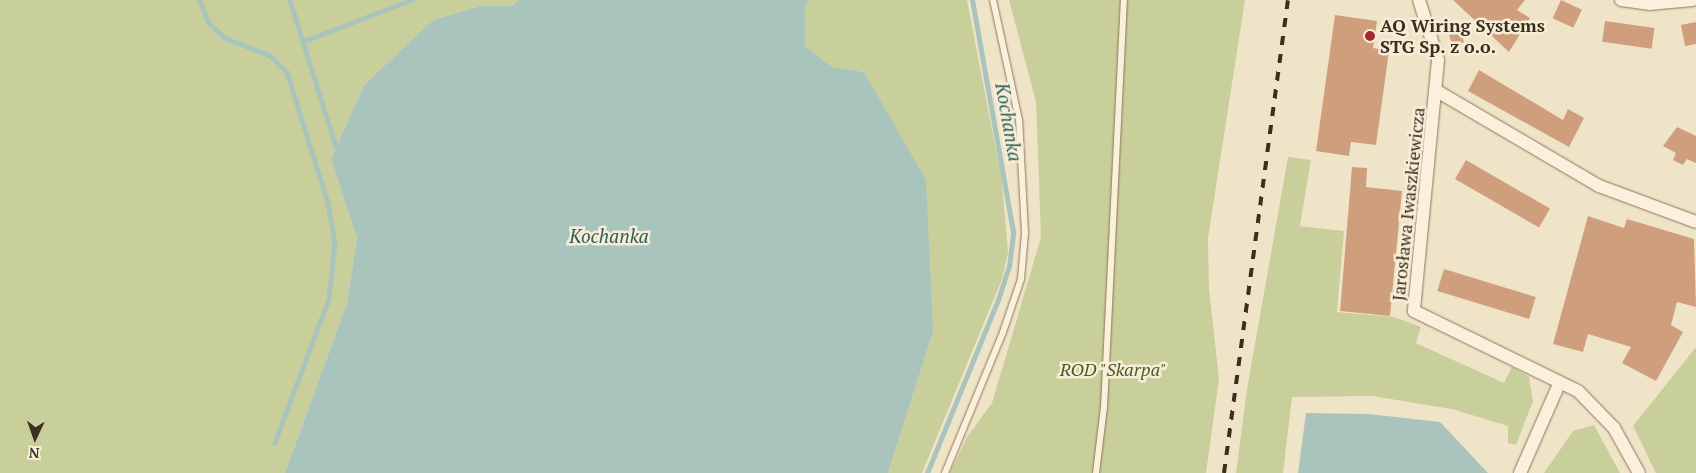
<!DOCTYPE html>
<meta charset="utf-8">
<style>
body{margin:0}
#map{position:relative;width:1696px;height:473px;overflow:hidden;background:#f0e4c8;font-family:"PT Serif",serif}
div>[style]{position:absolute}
.green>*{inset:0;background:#c9cf9b}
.water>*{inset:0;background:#a9c4bc}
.stream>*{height:4.5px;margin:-2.25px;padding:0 2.25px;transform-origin:2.25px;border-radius:2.25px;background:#a9c4bc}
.building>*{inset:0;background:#cf9f7d;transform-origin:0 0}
.roads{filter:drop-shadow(0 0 1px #8d765c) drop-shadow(0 0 1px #8d765c)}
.service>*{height:6px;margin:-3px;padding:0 3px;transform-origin:3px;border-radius:3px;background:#faf1dc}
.minor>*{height:12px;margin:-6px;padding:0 6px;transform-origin:6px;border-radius:6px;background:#faf1dc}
.rail>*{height:4px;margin-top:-2px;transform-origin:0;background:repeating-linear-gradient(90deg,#3d2e20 0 9px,transparent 0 18px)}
.dots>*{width:14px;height:14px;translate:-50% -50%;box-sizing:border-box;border:2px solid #f7eed8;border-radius:50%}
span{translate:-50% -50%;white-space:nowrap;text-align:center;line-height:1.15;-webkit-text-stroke:5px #f7eed8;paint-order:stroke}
.poi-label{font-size:18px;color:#3d2e20;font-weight:700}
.left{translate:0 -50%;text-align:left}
.street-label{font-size:18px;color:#3d2e20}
.park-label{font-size:18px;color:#4d5a26;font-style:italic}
.water-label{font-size:19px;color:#2f5d5a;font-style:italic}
.north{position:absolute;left:10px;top:413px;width:50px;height:50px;-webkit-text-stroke:4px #f7eed8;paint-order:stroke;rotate:183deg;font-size:14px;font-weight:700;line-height:20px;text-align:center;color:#3d2e20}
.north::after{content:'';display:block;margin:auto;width:18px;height:22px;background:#3d2e20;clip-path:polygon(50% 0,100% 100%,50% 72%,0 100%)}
</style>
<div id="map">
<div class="green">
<i style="clip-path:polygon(0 0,519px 0,513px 6px,480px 6px,433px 20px,364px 85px,331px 159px,357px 238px,347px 303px,285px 473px,0 473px)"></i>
<i style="clip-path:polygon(809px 0,967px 0,1002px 181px,1008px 253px,1002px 279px,922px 473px,888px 473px,933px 332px,864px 72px,832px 67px,805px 46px,805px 7px)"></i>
<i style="clip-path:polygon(1009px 0,1245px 0,1208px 238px,1209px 288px,1219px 379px,1206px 473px,950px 473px,967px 437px,992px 403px,1041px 237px,1036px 102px)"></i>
<i style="clip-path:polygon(1288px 157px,1311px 160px,1300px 226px,1344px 231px,1337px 312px,1394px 317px,1421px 327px,1416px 343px,1504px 383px,1512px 367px,1529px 377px,1533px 401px,1516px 445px,1508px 443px,1508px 426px,1452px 409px,1372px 396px,1292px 397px,1283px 473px,1236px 473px,1247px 389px)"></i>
<i style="clip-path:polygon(1696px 347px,1696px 473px,1656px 473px,1633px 426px)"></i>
<i style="clip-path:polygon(1594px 425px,1620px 473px,1544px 473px,1573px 431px)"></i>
</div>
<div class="water">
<i style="clip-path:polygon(519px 0,809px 0,805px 7px,805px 46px,832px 67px,864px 72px,926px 180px,933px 332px,888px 473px,285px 473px,347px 303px,357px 238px,331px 159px,364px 85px,433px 20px,480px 6px,512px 6px)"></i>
<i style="clip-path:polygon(1306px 413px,1369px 414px,1440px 422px,1488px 473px,1298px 473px)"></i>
</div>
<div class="stream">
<i style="left:200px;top:0;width:23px;rotate:70deg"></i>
<i style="left:208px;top:22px;width:23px;rotate:43deg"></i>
<i style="left:225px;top:38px;width:47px;rotate:21.1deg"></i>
<i style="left:269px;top:55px;width:25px;rotate:43deg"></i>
<i style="left:287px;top:72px;width:137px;rotate:72.6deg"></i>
<i style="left:328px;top:203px;width:40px;rotate:80deg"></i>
<i style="left:335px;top:242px;width:57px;rotate:96deg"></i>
<i style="left:329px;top:299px;width:154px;rotate:110.6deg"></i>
<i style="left:290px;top:0;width:154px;rotate:72.6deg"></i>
<i style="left:304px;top:41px;width:115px;rotate:-21deg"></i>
<i style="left:927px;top:473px;width:187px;rotate:-67.7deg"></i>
<i style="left:998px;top:300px;width:35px;rotate:-72deg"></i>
<i style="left:1009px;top:267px;width:35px;rotate:-83deg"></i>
<i style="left:1013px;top:232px;width:236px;rotate:-100deg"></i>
</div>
<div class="building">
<i style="clip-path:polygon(1453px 0,1525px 0,1517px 10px,1530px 18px,1509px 52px)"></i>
<i style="left:1561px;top:0;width:23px;height:20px;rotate:25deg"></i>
<i style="clip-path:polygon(1335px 15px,1377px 21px,1373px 48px,1389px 51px,1376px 145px,1351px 142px,1349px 156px,1316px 151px)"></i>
<i style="left:1605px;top:21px;width:50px;height:21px;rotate:8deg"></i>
<i style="clip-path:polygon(1696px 22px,1696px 44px,1685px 46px,1681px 25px)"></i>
<i style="left:1460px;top:30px;width:13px;height:12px;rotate:72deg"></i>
<i style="clip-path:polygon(1479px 70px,1563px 120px,1568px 109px,1584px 118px,1569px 147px,1468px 91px)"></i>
<i style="clip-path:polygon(1677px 127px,1696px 136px,1696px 163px,1687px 159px,1683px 165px,1673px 160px,1676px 153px,1663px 146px)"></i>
<i style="left:1466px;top:160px;width:97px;height:22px;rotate:30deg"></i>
<i style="clip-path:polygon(1352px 167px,1367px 168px,1366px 187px,1402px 191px,1390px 316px,1340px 311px)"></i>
<i style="clip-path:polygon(1588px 216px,1624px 228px,1627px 219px,1694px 239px,1696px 307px,1677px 302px,1671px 325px,1683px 332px,1656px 381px,1622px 363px,1631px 347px,1588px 334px,1583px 352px,1553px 344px)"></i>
<i style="left:1444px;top:269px;width:96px;height:23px;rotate:17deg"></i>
</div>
<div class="roads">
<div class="service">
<i style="left:945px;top:473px;width:152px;rotate:-67.6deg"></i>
<i style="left:1003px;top:332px;width:56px;rotate:-71.2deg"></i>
<i style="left:1021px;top:279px;width:46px;rotate:-85deg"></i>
<i style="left:1025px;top:233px;width:113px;rotate:-93deg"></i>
<i style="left:1019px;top:120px;width:123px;rotate:-102.2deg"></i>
<i style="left:1096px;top:473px;width:66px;rotate:-83.1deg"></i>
<i style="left:1104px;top:407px;width:407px;rotate:-87.2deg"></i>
</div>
<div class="minor">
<i style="left:1419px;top:0;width:63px;rotate:72.4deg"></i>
<i style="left:1438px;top:60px;width:252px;rotate:95.5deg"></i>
<i style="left:1414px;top:311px;width:182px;rotate:26deg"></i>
<i style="left:1578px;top:391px;width:52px;rotate:45.8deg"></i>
<i style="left:1614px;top:428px;width:51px;rotate:60.9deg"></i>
<i style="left:1621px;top:0;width:28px;rotate:8deg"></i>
<i style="left:1649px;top:4px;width:44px;rotate:-5.2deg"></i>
<i style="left:1437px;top:91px;width:188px;rotate:30.4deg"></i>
<i style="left:1599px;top:186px;width:103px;rotate:20.4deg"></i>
<i style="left:1520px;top:473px;width:99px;rotate:-66.3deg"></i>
</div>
</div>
<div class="rail">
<i style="left:1224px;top:473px;width:477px;rotate:-82.3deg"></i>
</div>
<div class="dots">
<i style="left:1370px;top:36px;background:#9e2a2b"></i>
</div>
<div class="poi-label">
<span class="left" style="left:1380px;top:36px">AQ Wiring Systems<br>STG Sp. z o.o.</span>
</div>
<div class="street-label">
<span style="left:1408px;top:204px;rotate:-84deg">Jarosława Iwaszkiewicza</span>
</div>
<div class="park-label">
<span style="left:1113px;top:369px">ROD "Skarpa"</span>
</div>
<div class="water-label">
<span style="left:1009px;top:122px;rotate:80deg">Kochanka</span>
<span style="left:609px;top:236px">Kochanka</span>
</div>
<div class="north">N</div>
</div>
